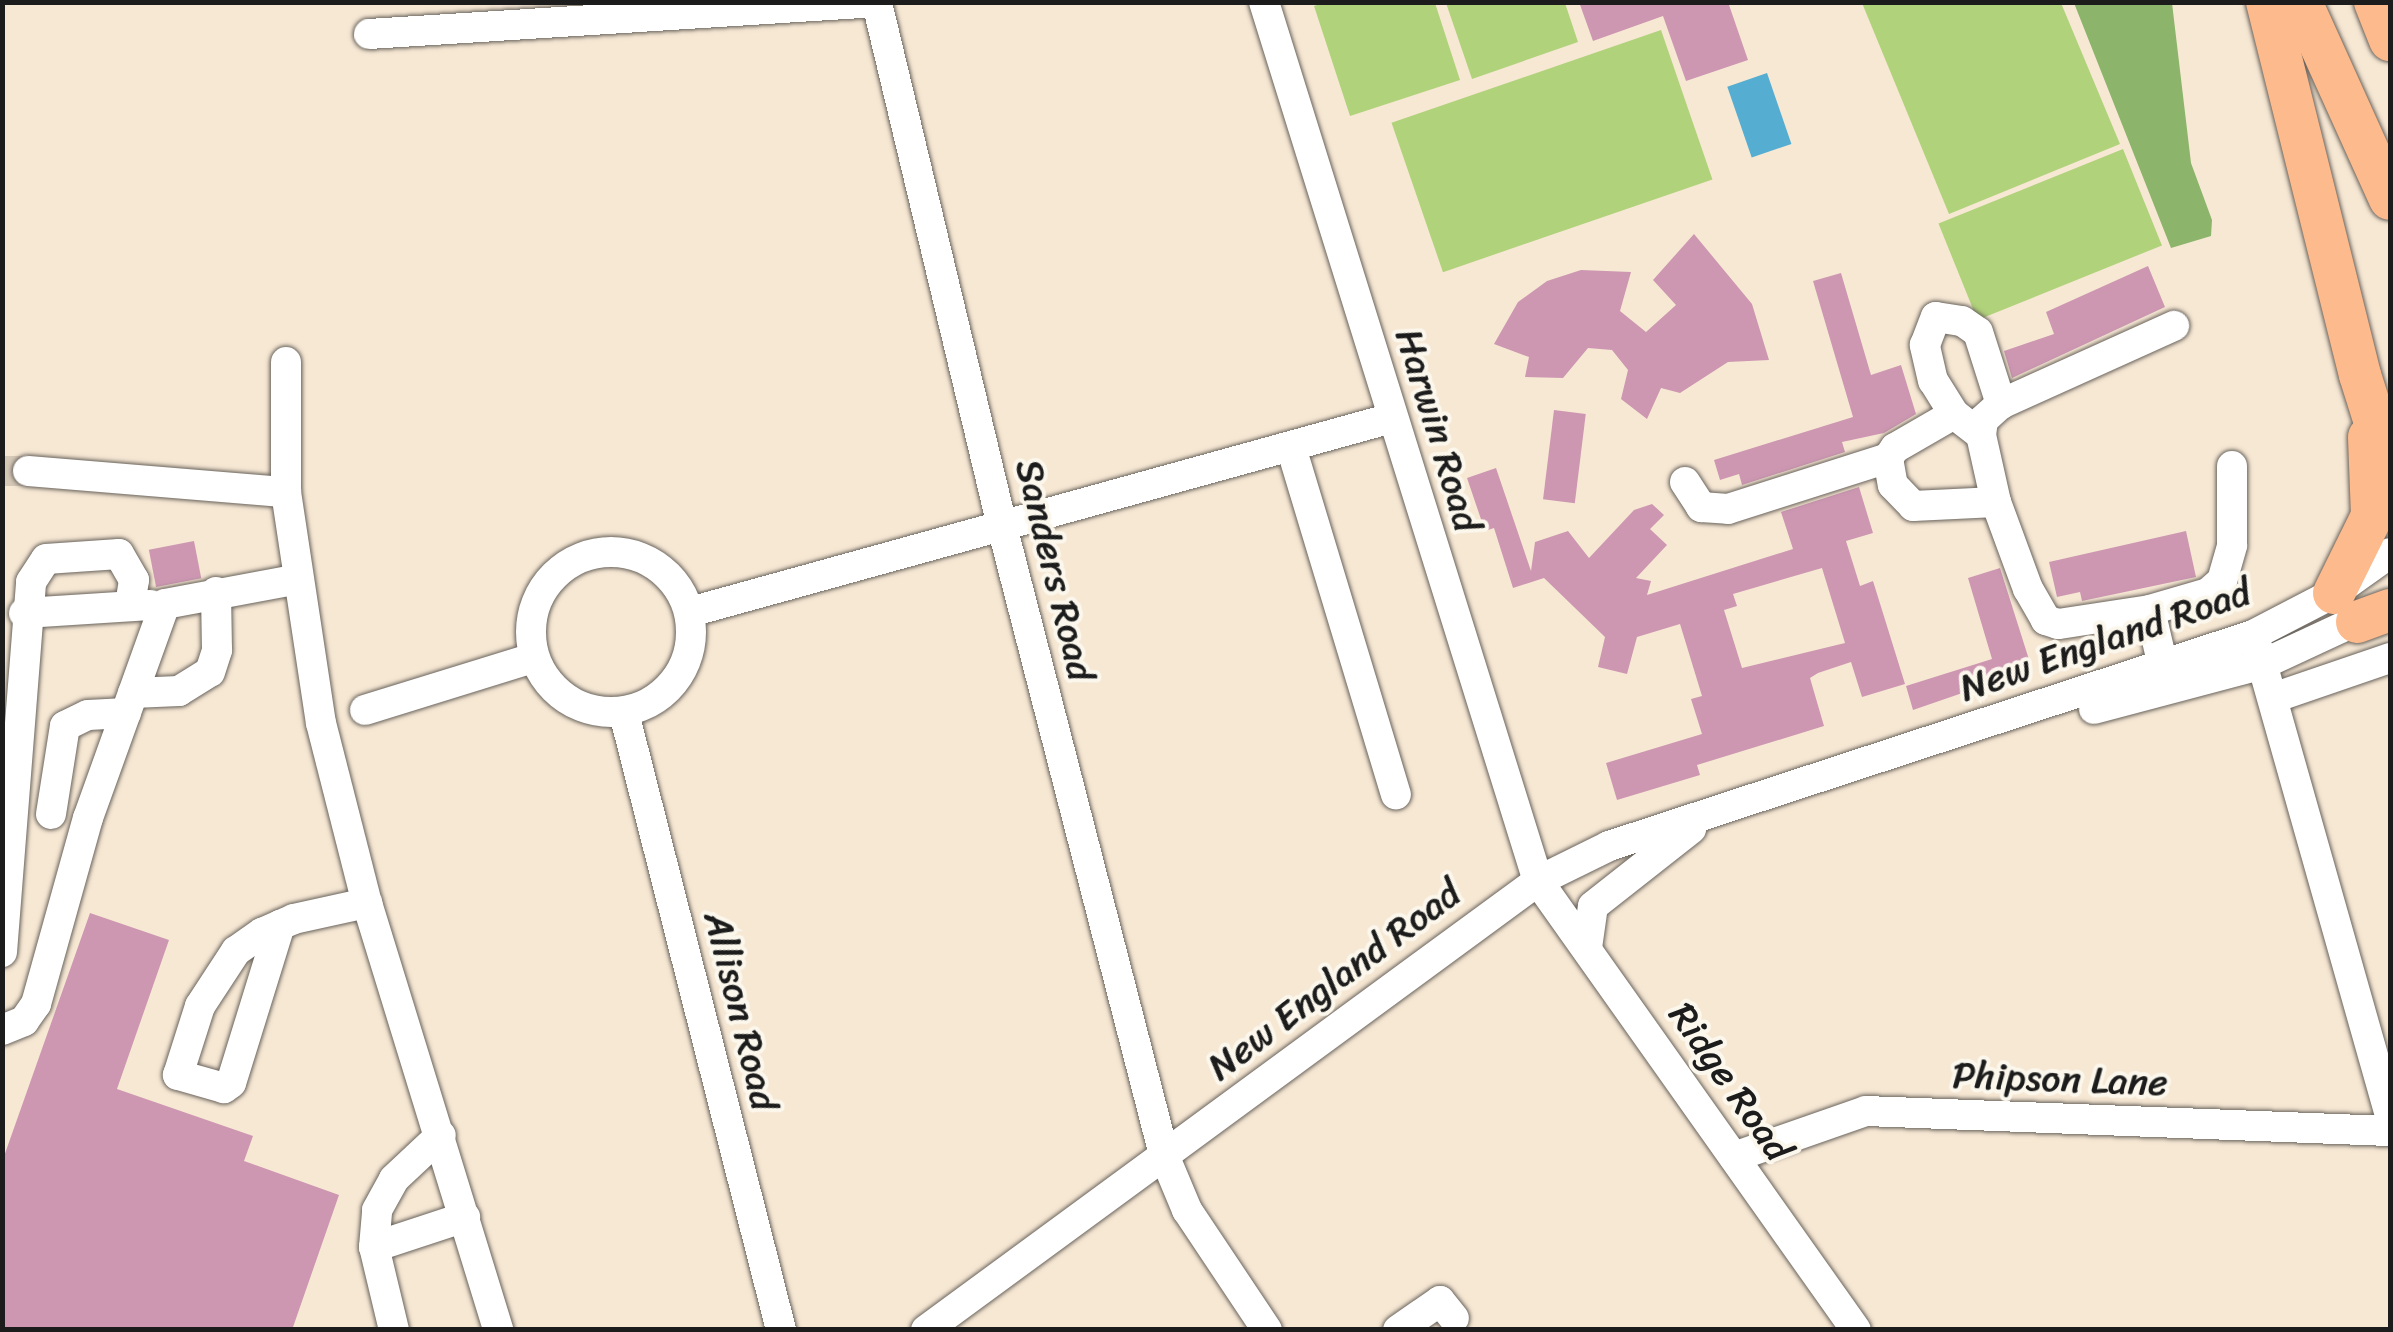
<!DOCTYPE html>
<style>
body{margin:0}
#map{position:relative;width:2393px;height:1332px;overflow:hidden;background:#f7e8d4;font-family:Sriracha,sans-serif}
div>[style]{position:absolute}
.green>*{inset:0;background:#b0d27a;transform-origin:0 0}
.forest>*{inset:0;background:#8cb46a}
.water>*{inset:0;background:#55add2;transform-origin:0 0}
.building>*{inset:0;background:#cd97b2;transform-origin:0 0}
.minor-tunnel>*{height:30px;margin-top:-15px;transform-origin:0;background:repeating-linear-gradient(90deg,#d6c9b8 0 30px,transparent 0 45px)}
.roads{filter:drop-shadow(0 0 2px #69635c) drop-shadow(0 0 2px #69635c)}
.minor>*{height:30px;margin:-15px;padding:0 15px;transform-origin:15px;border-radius:15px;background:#fff}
.minor>.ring{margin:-15px;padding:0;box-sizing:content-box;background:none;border:30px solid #fff;border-radius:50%}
.highway>*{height:42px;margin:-21px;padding:0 21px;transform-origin:21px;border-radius:21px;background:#fcba8d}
span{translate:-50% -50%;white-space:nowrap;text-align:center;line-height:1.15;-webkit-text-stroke:8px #fbf7ec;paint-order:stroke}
.street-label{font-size:38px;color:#1c1c1c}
.frame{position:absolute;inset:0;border:5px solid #1c1c1c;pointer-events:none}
</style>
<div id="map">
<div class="green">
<i style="clip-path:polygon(1325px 2px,1435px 3px,1460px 80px,1350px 116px,1314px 6px)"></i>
<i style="clip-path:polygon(1446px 3px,1565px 3px,1578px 42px,1472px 79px)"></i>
<i style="clip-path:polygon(1862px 3px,2061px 3px,2120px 144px,1949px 214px)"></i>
<i style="left:1661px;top:30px;width:158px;height:285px;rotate:71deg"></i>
<i style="left:2123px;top:149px;width:104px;height:199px;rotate:68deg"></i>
</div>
<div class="forest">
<i style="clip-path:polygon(2074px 3px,2172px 3px,2191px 163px,2212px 220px,2211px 236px,2171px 248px)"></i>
</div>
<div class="water">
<i style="left:1767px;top:73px;width:75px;height:42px;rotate:71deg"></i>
</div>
<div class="building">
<i style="clip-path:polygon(1579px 2px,1728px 2px,1748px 60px,1686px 81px,1663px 16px,1593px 41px)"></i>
<i style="clip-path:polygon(1694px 234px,1752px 304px,1769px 360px,1728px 362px,1680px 393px,1661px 388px,1647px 419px,1621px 399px,1628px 370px,1612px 350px,1588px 348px,1563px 378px,1525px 377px,1529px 357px,1494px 344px,1518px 302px,1547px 281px,1581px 270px,1631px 272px,1620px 311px,1646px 332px,1676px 305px,1653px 280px)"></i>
<i style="clip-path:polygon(2148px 266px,2165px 307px,2012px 378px,2004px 351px,2054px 334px,2046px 312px)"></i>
<i style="clip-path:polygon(1841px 273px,1871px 375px,1901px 365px,1916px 414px,1884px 433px,1842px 442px,1845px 452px,1742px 485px,1739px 474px,1720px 480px,1714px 460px,1853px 417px,1813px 281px)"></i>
<i style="left:1554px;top:410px;width:32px;height:90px;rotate:7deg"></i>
<i style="clip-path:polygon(evenodd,1496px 468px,1531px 571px,1535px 542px,1568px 531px,1589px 558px,1634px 510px,1652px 504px,1664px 515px,1650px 529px,1667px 545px,1636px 578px,1651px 581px,1647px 595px,1793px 549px,1781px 512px,1859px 487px,1873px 533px,1846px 541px,1860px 586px,1873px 581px,1905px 684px,1862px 697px,1851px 662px,1818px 673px,1810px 678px,1824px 726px,1697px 765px,1700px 775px,1617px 800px,1606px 763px,1702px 734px,1691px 699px,1702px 696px,1680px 624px,1637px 637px,1627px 674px,1598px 667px,1605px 637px,1544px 578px,1513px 588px,1494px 528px,1485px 531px,1467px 478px,1496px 468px,1822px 568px,1845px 643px,1742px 668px,1724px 610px,1737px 606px,1733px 594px,1822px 568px)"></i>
<i style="clip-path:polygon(2186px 531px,2196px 577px,2082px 601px,2080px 592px,2057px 597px,2049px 562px)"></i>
<i style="left:194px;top:541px;width:38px;height:46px;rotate:79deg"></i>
<i style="clip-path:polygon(2000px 568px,2032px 669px,1913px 710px,1906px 686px,1992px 659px,1968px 578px)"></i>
<i style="clip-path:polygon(90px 913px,169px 940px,117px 1089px,253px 1136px,244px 1161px,339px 1195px,292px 1330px,2px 1330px,2px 1162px)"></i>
</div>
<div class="minor-tunnel">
<i style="left:2px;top:471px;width:26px"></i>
</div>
<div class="roads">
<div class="minor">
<i style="left:1264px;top:2px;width:921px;rotate:72.69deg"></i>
<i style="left:1538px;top:881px;width:550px;rotate:54.69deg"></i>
<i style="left:877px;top:3px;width:542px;rotate:76.55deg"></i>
<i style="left:1003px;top:530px;width:645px;rotate:75.55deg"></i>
<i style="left:1164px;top:1155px;width:60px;rotate:67.3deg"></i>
<i style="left:1187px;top:1210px;width:144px;rotate:56.3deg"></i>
<i style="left:369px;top:34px;width:510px;rotate:-3.6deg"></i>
<i style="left:286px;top:362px;width:130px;rotate:90deg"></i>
<i style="left:286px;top:492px;width:234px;rotate:81.4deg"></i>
<i style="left:321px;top:723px;width:186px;rotate:75.7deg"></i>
<i style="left:367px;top:903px;width:447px;rotate:72.9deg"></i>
<i style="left:1954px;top:414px;width:68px;rotate:150deg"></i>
<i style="left:1895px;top:448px;width:12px;rotate:125deg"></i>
<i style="left:1888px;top:458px;width:27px;rotate:80deg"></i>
<i style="left:1893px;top:485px;width:29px;rotate:46deg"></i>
<i style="left:1913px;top:506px;width:83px;rotate:-2.8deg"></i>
<i style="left:1981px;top:435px;width:34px;rotate:-142deg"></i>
<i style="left:1954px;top:414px;width:39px;rotate:-122deg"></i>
<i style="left:1933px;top:381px;width:37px;rotate:-103deg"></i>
<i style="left:1925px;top:345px;width:30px;rotate:-69deg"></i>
<i style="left:1936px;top:317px;width:26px;rotate:9deg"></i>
<i style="left:1962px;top:321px;width:19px;rotate:35deg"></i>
<i style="left:1978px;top:332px;width:76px;rotate:72.3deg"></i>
<i style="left:1291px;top:447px;width:363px;rotate:73.2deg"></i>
<i style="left:28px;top:471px;width:259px;rotate:4.7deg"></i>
<i style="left:1685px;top:482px;width:30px;rotate:57deg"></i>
<i style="left:1701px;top:507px;width:27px;rotate:4deg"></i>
<i style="left:1728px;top:509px;width:168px;rotate:-17.7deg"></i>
<i class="ring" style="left:531px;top:552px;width:130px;height:130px"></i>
<i style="left:2150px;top:610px;width:93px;rotate:171.3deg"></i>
<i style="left:2058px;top:624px;width:13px;rotate:-162deg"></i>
<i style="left:2046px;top:620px;width:36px;rotate:-120deg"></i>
<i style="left:2028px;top:589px;width:93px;rotate:-110.2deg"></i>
<i style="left:1996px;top:502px;width:69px;rotate:-102.6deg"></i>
<i style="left:1981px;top:435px;width:15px;rotate:-82deg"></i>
<i style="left:1983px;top:420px;width:24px;rotate:-42deg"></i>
<i style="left:2001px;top:404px;width:190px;rotate:-24.3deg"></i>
<i style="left:690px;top:612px;width:728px;rotate:-15.45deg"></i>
<i style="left:24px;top:613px;width:127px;rotate:-3.6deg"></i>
<i style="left:2258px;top:649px;width:486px;rotate:74.2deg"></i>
<i style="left:2163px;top:666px;width:57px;rotate:-103.1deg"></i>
<i style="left:2150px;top:610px;width:60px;rotate:-16.3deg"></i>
<i style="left:2208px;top:593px;width:18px;rotate:-41deg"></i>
<i style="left:2222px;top:581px;width:37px;rotate:-74deg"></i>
<i style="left:2232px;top:545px;width:79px;rotate:-90deg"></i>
<i style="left:133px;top:693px;width:46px;rotate:-2.5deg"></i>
<i style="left:179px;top:691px;width:36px;rotate:-32deg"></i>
<i style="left:210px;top:672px;width:23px;rotate:-72deg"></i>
<i style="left:217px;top:650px;width:58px;rotate:-91deg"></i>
<i style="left:2276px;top:697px;width:120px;rotate:-18.9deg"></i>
<i style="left:2094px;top:709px;width:175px;rotate:-14.9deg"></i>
<i style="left:2263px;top:664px;width:123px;rotate:-24.9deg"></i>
<i style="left:365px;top:710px;width:176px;rotate:-17.2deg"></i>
<i style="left:624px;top:713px;width:637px;rotate:75.72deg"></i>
<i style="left:51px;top:814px;width:89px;rotate:-81deg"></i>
<i style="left:65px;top:726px;width:25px;rotate:-26deg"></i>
<i style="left:88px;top:715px;width:38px;rotate:-3deg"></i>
<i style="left:280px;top:925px;width:165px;rotate:107.2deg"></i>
<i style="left:231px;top:1083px;width:9px;rotate:144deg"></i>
<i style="left:224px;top:1088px;width:48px;rotate:-164.2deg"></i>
<i style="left:178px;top:1075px;width:72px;rotate:-72.3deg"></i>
<i style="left:200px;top:1006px;width:66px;rotate:-56.8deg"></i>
<i style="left:236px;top:951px;width:32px;rotate:-35deg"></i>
<i style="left:262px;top:933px;width:20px;rotate:-24deg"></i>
<i style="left:280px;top:925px;width:15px;rotate:-23deg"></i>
<i style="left:294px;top:919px;width:75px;rotate:-12.4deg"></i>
<i style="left:1587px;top:948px;width:42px;rotate:-81.9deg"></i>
<i style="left:1593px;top:906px;width:125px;rotate:-38.2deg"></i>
<i style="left:2px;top:952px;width:371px;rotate:-85.5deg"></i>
<i style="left:31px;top:582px;width:27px;rotate:-57deg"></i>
<i style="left:46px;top:559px;width:73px;rotate:-3.9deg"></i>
<i style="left:119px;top:554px;width:30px;rotate:60deg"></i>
<i style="left:134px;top:580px;width:25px;rotate:99deg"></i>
<i style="left:2px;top:1030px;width:24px;rotate:-22deg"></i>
<i style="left:24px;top:1021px;width:21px;rotate:-55deg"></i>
<i style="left:36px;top:1004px;width:193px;rotate:-74.4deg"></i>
<i style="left:88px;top:818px;width:227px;rotate:-70.2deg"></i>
<i style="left:165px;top:604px;width:135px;rotate:-10.6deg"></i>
<i style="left:1734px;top:1157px;width:140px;rotate:-19.2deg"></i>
<i style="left:1866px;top:1111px;width:524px;rotate:2.19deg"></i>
<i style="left:374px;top:1247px;width:96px;rotate:-18.2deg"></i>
<i style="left:394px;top:1330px;width:85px;rotate:-103.5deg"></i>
<i style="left:374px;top:1247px;width:37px;rotate:-85deg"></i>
<i style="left:377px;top:1210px;width:35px;rotate:-61deg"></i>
<i style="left:394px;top:1179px;width:64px;rotate:-43.1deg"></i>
<i style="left:926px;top:1330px;width:759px;rotate:-36.27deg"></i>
<i style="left:1538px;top:881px;width:79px;rotate:-26.2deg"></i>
<i style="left:1609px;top:846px;width:678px;rotate:-18.14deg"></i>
<i style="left:2253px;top:635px;width:91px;rotate:-27.4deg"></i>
<i style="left:2334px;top:593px;width:69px;rotate:-35.5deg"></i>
<i style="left:1398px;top:1330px;width:51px;rotate:-34.6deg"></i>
<i style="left:1440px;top:1301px;width:22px;rotate:51deg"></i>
</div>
<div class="highway">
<i style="left:2267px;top:2px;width:384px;rotate:76deg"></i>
<i style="left:2360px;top:375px;width:100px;rotate:72.5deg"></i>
<i style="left:2301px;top:2px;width:216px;rotate:65.7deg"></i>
<i style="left:2375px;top:2px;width:41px;rotate:68.5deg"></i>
<i style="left:2334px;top:593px;width:86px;rotate:-63.7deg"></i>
<i style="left:2372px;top:516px;width:79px;rotate:-92.2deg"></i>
<i style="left:2357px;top:622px;width:35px;rotate:-20deg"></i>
</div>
</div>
<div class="street-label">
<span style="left:1438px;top:430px;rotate:73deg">Harwin Road</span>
<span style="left:1055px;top:570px;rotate:76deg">Sanders Road</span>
<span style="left:2105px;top:640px;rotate:-19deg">New England Road</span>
<span style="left:1334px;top:980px;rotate:-37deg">New England Road</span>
<span style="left:741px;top:1011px;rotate:76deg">Allison Road</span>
<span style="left:2060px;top:1079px;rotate:2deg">Phipson Lane</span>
<span style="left:1730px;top:1082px;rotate:55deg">Ridge Road</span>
</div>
<div class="frame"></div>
</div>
